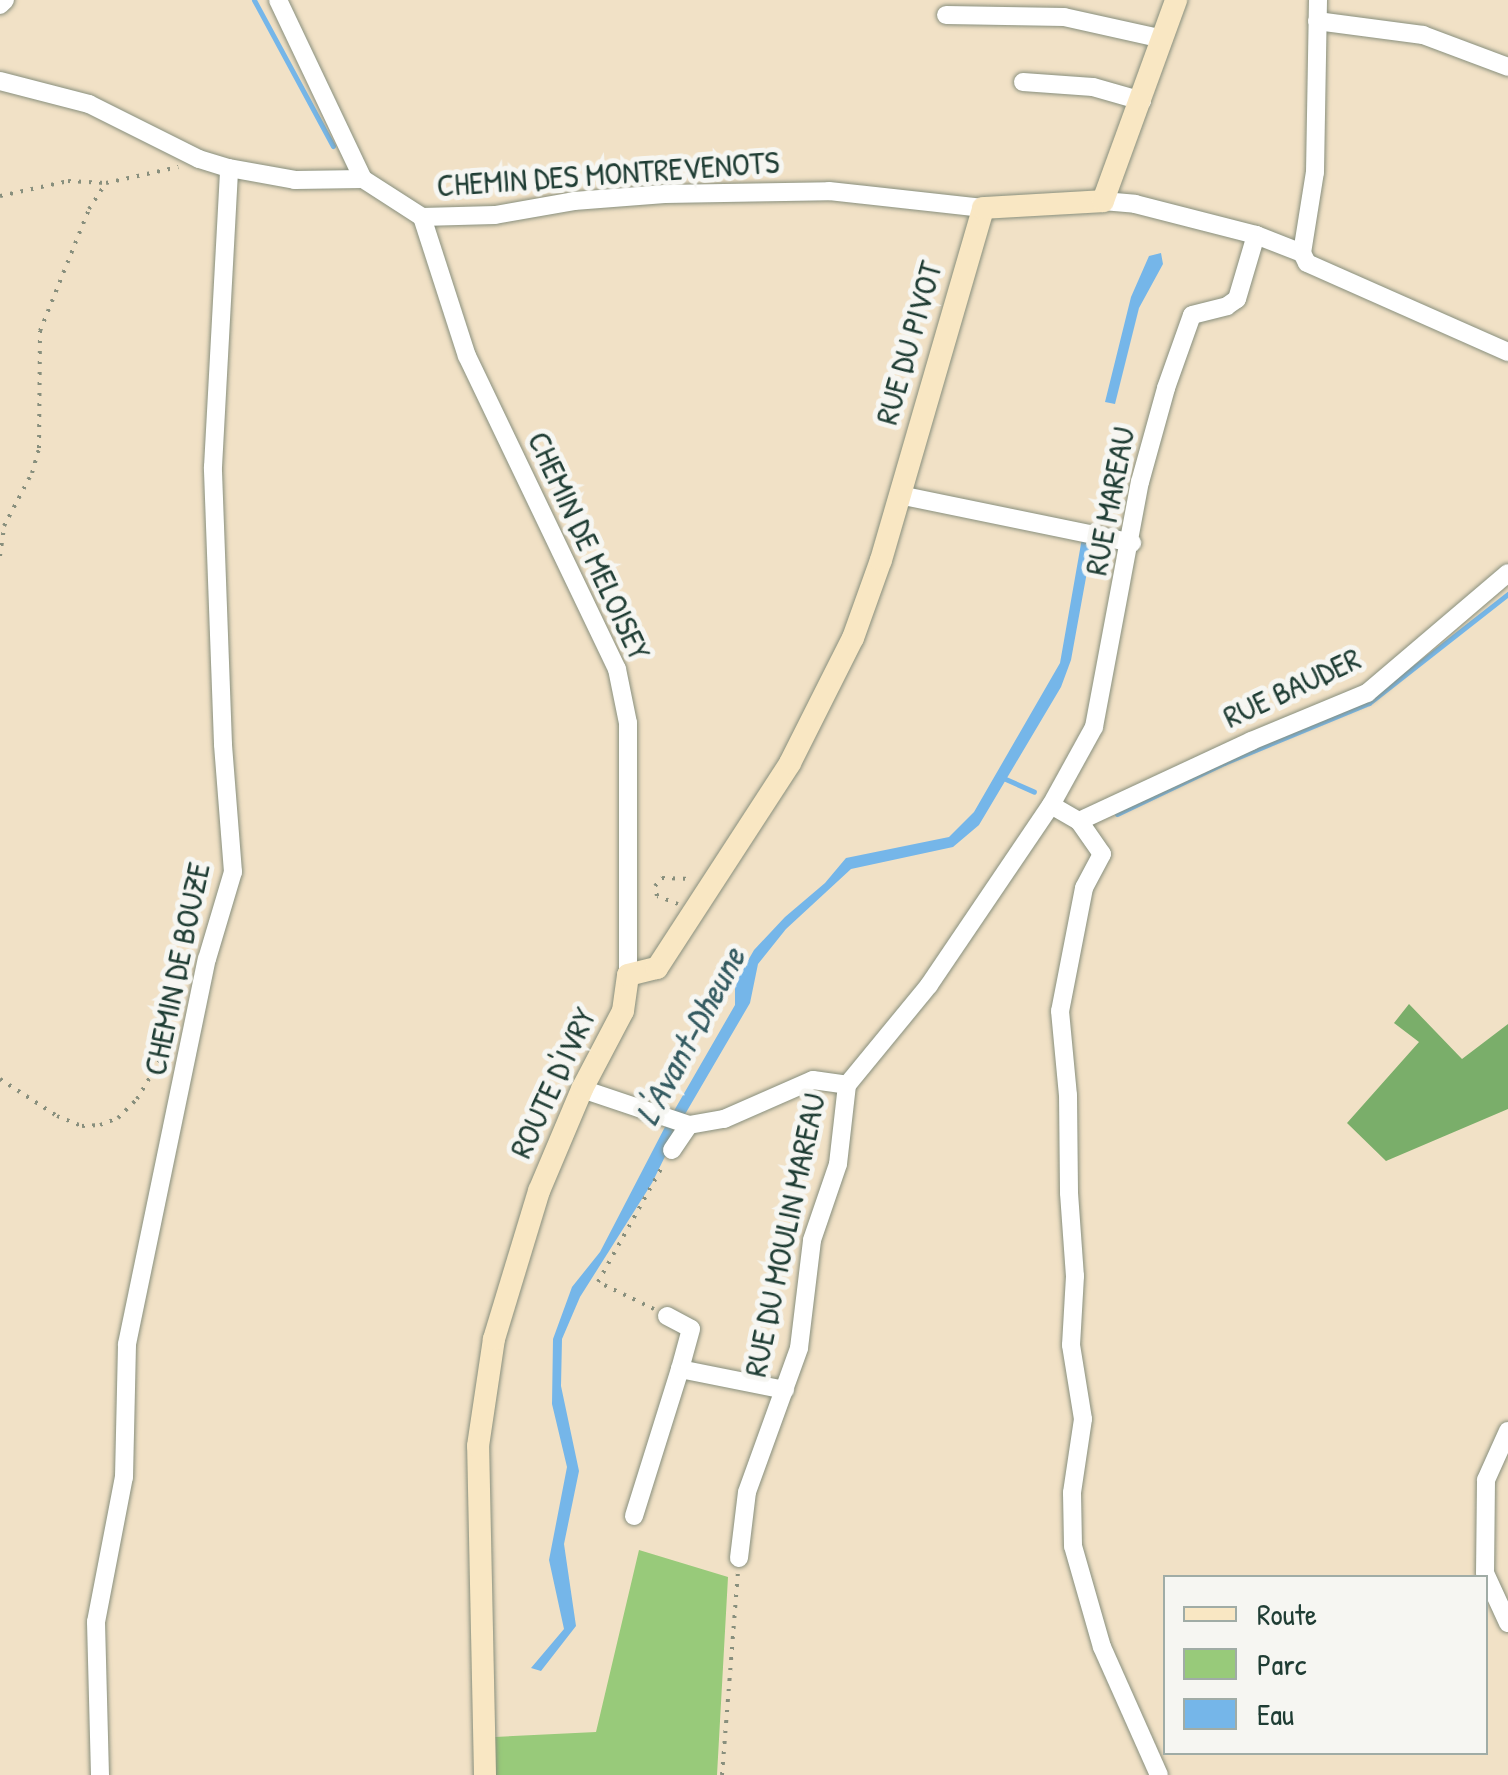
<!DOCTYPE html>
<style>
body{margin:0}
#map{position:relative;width:1508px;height:1775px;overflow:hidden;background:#f1e1c6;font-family:"Patrick Hand",sans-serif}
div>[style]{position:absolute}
.green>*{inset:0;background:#98ca7a}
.forest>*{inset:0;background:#7aae6a}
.water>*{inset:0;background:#75b6e9}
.stream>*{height:5px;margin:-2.5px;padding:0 2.5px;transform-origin:2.5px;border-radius:2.5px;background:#75b6e9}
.path>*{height:4px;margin-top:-2px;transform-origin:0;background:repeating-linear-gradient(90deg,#888f7d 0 2.5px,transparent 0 10.5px)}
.roads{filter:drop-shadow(0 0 2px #888f7d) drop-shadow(0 0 2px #888f7d)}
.minor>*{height:18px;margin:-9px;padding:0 9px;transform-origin:9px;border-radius:9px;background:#fff}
.secondary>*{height:22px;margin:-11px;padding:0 11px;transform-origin:11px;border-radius:11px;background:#f9e7c3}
span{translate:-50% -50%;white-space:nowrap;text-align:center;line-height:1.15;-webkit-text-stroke:10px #f6f6f2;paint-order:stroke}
.street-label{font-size:32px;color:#1f3d34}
.water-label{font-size:35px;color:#345b61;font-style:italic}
.legend{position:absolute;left:1163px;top:1575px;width:325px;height:180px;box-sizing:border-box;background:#f6f6f2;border:2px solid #a0aca6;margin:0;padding:12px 18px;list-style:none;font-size:30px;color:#1f3d34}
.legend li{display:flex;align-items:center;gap:20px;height:50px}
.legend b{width:50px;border:2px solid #a0aca6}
</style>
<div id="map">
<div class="green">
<i style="clip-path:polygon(639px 1550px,728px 1577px,717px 1775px,496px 1775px,495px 1737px,596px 1732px)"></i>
</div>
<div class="forest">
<i style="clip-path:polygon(1409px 1004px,1462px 1059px,1508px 1024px,1508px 1109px,1386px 1161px,1347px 1123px,1419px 1042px,1394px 1023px)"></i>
</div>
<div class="water">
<i style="clip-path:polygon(1161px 253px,1163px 264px,1139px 308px,1115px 404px,1105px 402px,1131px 297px,1149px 256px)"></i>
<i style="clip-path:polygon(1082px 538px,1093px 539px,1071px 660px,1061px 687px,979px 825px,953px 847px,851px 869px,786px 929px,758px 964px,750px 1003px,684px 1116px,671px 1116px,735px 1005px,735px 983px,754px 950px,785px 917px,825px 883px,846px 858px,949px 837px,974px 812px,1060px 663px)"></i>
<i style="clip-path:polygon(666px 1125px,678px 1130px,652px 1183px,580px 1297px,562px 1339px,561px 1386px,579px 1471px,564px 1544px,576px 1626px,541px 1671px,531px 1668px,564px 1629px,549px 1560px,567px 1467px,552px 1404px,553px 1339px,572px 1287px,600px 1252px)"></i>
</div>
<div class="stream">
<i style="left:254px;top:0;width:166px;rotate:61.6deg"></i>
<i style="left:1001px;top:777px;width:36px;rotate:24deg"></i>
<i style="left:1117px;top:814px;width:119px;rotate:-25.5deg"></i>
<i style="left:1224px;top:763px;width:157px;rotate:-22.5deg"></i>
<i style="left:1369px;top:703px;width:177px;rotate:-38.1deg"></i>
</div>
<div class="path">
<i style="left:0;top:196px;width:70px;rotate:-12.4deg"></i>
<i style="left:68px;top:181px;width:38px;rotate:3deg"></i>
<i style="left:0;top:556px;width:30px;rotate:-82deg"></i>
<i style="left:4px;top:526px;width:60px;rotate:-62.2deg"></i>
<i style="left:32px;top:473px;width:26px;rotate:-74deg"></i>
<i style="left:39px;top:448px;width:117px;rotate:-89.5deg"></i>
<i style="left:40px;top:331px;width:131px;rotate:-68.1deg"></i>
<i style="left:89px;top:209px;width:31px;rotate:-57deg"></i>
<i style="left:106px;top:183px;width:74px;rotate:-12.5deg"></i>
<i style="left:678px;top:904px;width:22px;rotate:-159deg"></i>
<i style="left:657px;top:896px;width:10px;rotate:-101deg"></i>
<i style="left:655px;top:886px;width:11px;rotate:-49deg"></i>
<i style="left:662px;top:878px;width:31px;rotate:2deg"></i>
<i style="left:0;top:1079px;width:68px;rotate:33deg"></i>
<i style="left:57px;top:1116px;width:27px;rotate:22deg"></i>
<i style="left:82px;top:1126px;width:18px;rotate:-3deg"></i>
<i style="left:100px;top:1125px;width:19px;rotate:-21deg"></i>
<i style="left:118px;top:1118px;width:27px;rotate:-45deg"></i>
<i style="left:137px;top:1099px;width:66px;rotate:-59.2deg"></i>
<i style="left:654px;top:1309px;width:62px;rotate:-154.3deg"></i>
<i style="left:598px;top:1282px;width:134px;rotate:-60.9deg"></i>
<i style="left:722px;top:1775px;width:203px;rotate:-85.5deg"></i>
</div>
<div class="roads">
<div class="minor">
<i style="left:278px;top:0;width:198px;rotate:64.6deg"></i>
<i style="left:0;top:5px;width:7px;rotate:-45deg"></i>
<i style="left:946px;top:15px;width:118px;rotate:1deg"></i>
<i style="left:1064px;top:17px;width:101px;rotate:12.5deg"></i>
<i style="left:1317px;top:21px;width:107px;rotate:7.5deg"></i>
<i style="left:1423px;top:35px;width:91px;rotate:20.6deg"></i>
<i style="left:0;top:81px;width:92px;rotate:14.5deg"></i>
<i style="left:89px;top:104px;width:123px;rotate:26.6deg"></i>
<i style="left:199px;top:159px;width:31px;rotate:17deg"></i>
<i style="left:229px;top:168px;width:67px;rotate:10.3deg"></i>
<i style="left:295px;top:180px;width:68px;rotate:-0.8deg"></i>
<i style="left:363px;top:179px;width:70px;rotate:32.8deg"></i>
<i style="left:422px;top:217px;width:73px;rotate:-1.6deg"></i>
<i style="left:495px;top:215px;width:80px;rotate:-10deg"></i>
<i style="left:574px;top:201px;width:91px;rotate:-4.4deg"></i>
<i style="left:665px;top:194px;width:164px;rotate:-1deg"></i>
<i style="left:829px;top:191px;width:155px;rotate:6.3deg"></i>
<i style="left:1023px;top:82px;width:70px;rotate:4.1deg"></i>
<i style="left:1093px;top:87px;width:51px;rotate:15.9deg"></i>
<i style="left:1103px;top:201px;width:32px;rotate:5deg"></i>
<i style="left:1135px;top:204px;width:125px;rotate:14.4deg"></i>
<i style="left:1256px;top:235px;width:49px;rotate:21.4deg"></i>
<i style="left:1302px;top:253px;width:11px;rotate:63deg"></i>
<i style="left:1307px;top:263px;width:220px;rotate:23.9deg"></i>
<i style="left:422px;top:217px;width:146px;rotate:72.1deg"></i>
<i style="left:467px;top:356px;width:347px;rotate:64.4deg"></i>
<i style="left:617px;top:669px;width:55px;rotate:78.5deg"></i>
<i style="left:628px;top:723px;width:252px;rotate:90deg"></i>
<i style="left:1302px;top:253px;width:82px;rotate:-80.9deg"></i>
<i style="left:1315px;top:172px;width:172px;rotate:-89deg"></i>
<i style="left:899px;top:495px;width:238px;rotate:11.6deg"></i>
<i style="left:1051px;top:805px;width:32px;rotate:30deg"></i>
<i style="left:1079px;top:821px;width:40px;rotate:55.1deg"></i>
<i style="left:1102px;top:854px;width:38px;rotate:118deg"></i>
<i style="left:1084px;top:888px;width:125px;rotate:101deg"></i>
<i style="left:1060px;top:1011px;width:84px;rotate:84.6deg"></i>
<i style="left:1068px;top:1095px;width:98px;rotate:89.4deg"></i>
<i style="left:1069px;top:1193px;width:83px;rotate:85.9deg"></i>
<i style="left:1075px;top:1276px;width:69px;rotate:93.3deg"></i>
<i style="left:1071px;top:1345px;width:75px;rotate:80.8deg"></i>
<i style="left:1083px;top:1419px;width:75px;rotate:98.5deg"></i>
<i style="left:1072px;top:1493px;width:53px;rotate:88.9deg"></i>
<i style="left:1073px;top:1546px;width:105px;rotate:74deg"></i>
<i style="left:1102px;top:1647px;width:140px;rotate:66deg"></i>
<i style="left:1079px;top:821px;width:190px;rotate:-24.9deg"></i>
<i style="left:1251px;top:741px;width:126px;rotate:-22.5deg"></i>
<i style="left:1367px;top:693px;width:185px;rotate:-40.4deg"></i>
<i style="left:582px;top:1089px;width:113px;rotate:18.6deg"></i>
<i style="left:689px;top:1125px;width:36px;rotate:-10deg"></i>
<i style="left:724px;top:1119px;width:97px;rotate:-23.7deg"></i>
<i style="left:813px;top:1080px;width:34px;rotate:8deg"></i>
<i style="left:672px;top:1150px;width:30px;rotate:-56deg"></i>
<i style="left:667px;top:1316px;width:27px;rotate:28deg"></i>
<i style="left:691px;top:1329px;width:41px;rotate:105.4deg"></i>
<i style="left:1508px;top:1431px;width:54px;rotate:114.2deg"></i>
<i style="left:1486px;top:1480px;width:93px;rotate:90.6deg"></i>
<i style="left:1485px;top:1573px;width:55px;rotate:65.3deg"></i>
<i style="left:634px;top:1516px;width:154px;rotate:-72.6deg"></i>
<i style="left:680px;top:1369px;width:107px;rotate:11.3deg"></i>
<i style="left:739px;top:1558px;width:66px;rotate:-83.1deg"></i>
<i style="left:747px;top:1492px;width:153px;rotate:-70.1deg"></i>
<i style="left:799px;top:1348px;width:109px;rotate:-83.1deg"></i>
<i style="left:812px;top:1240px;width:80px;rotate:-71.1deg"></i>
<i style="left:838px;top:1164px;width:80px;rotate:-83.5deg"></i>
<i style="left:847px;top:1085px;width:129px;rotate:-50.6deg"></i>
<i style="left:929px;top:985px;width:217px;rotate:-55.9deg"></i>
<i style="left:1051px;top:805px;width:89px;rotate:-61.1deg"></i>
<i style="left:1094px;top:727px;width:249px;rotate:-79.4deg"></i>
<i style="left:1140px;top:482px;width:98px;rotate:-74.5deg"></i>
<i style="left:1166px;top:388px;width:77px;rotate:-70.4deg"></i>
<i style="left:1192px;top:315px;width:36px;rotate:-14deg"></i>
<i style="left:1227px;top:306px;width:12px;rotate:-35deg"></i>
<i style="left:1237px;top:299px;width:67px;rotate:-73.5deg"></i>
<i style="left:100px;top:1775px;width:153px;rotate:-91.5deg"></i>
<i style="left:96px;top:1622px;width:148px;rotate:-79.1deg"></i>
<i style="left:124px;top:1477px;width:133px;rotate:-88.7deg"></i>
<i style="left:127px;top:1344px;width:393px;rotate:-78.3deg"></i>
<i style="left:207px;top:959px;width:91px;rotate:-73.4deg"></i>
<i style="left:233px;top:872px;width:128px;rotate:-94.5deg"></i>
<i style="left:223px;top:744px;width:277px;rotate:-92.1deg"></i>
<i style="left:213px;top:467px;width:299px;rotate:-86.9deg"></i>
</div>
<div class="secondary">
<i style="left:485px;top:1775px;width:329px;rotate:-91.2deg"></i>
<i style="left:478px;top:1446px;width:108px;rotate:-81.5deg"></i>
<i style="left:494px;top:1339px;width:155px;rotate:-73.1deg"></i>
<i style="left:539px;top:1191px;width:111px;rotate:-67.1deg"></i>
<i style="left:582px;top:1089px;width:88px;rotate:-62.3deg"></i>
<i style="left:623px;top:1011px;width:36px;rotate:-82deg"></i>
<i style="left:628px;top:975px;width:30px;rotate:-14deg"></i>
<i style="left:657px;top:968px;width:244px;rotate:-57deg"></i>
<i style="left:790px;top:763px;width:140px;rotate:-63.3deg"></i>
<i style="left:853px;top:638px;width:83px;rotate:-70.3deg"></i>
<i style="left:881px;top:560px;width:366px;rotate:-73.8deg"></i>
<i style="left:983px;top:208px;width:120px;rotate:-3.3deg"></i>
<i style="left:1103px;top:201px;width:214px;rotate:-70deg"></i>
</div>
</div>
<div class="street-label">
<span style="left:608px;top:174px;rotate:-4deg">CHEMIN DES MONTREVENOTS</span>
<span style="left:909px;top:343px;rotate:-74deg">RUE DU PIVOT</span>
<span style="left:1110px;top:501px;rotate:-79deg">RUE MAREAU</span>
<span style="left:589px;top:546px;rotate:65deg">CHEMIN DE MELOISEY</span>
<span style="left:1292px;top:688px;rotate:-25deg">RUE BAUDER</span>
<span style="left:177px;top:969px;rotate:-78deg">CHEMIN DE BOUZE</span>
<span style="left:553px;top:1083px;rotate:-65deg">ROUTE D'IVRY</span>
<span style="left:785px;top:1235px;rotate:-78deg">RUE DU MOULIN MAREAU</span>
</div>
<div class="water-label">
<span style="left:690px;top:1036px;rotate:-62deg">L'Avant-Dheune</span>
</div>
<ul class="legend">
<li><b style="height:12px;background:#f9e7c3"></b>Route</li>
<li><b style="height:28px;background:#98ca7a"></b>Parc</li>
<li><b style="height:28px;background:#75b6e9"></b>Eau</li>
</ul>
</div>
